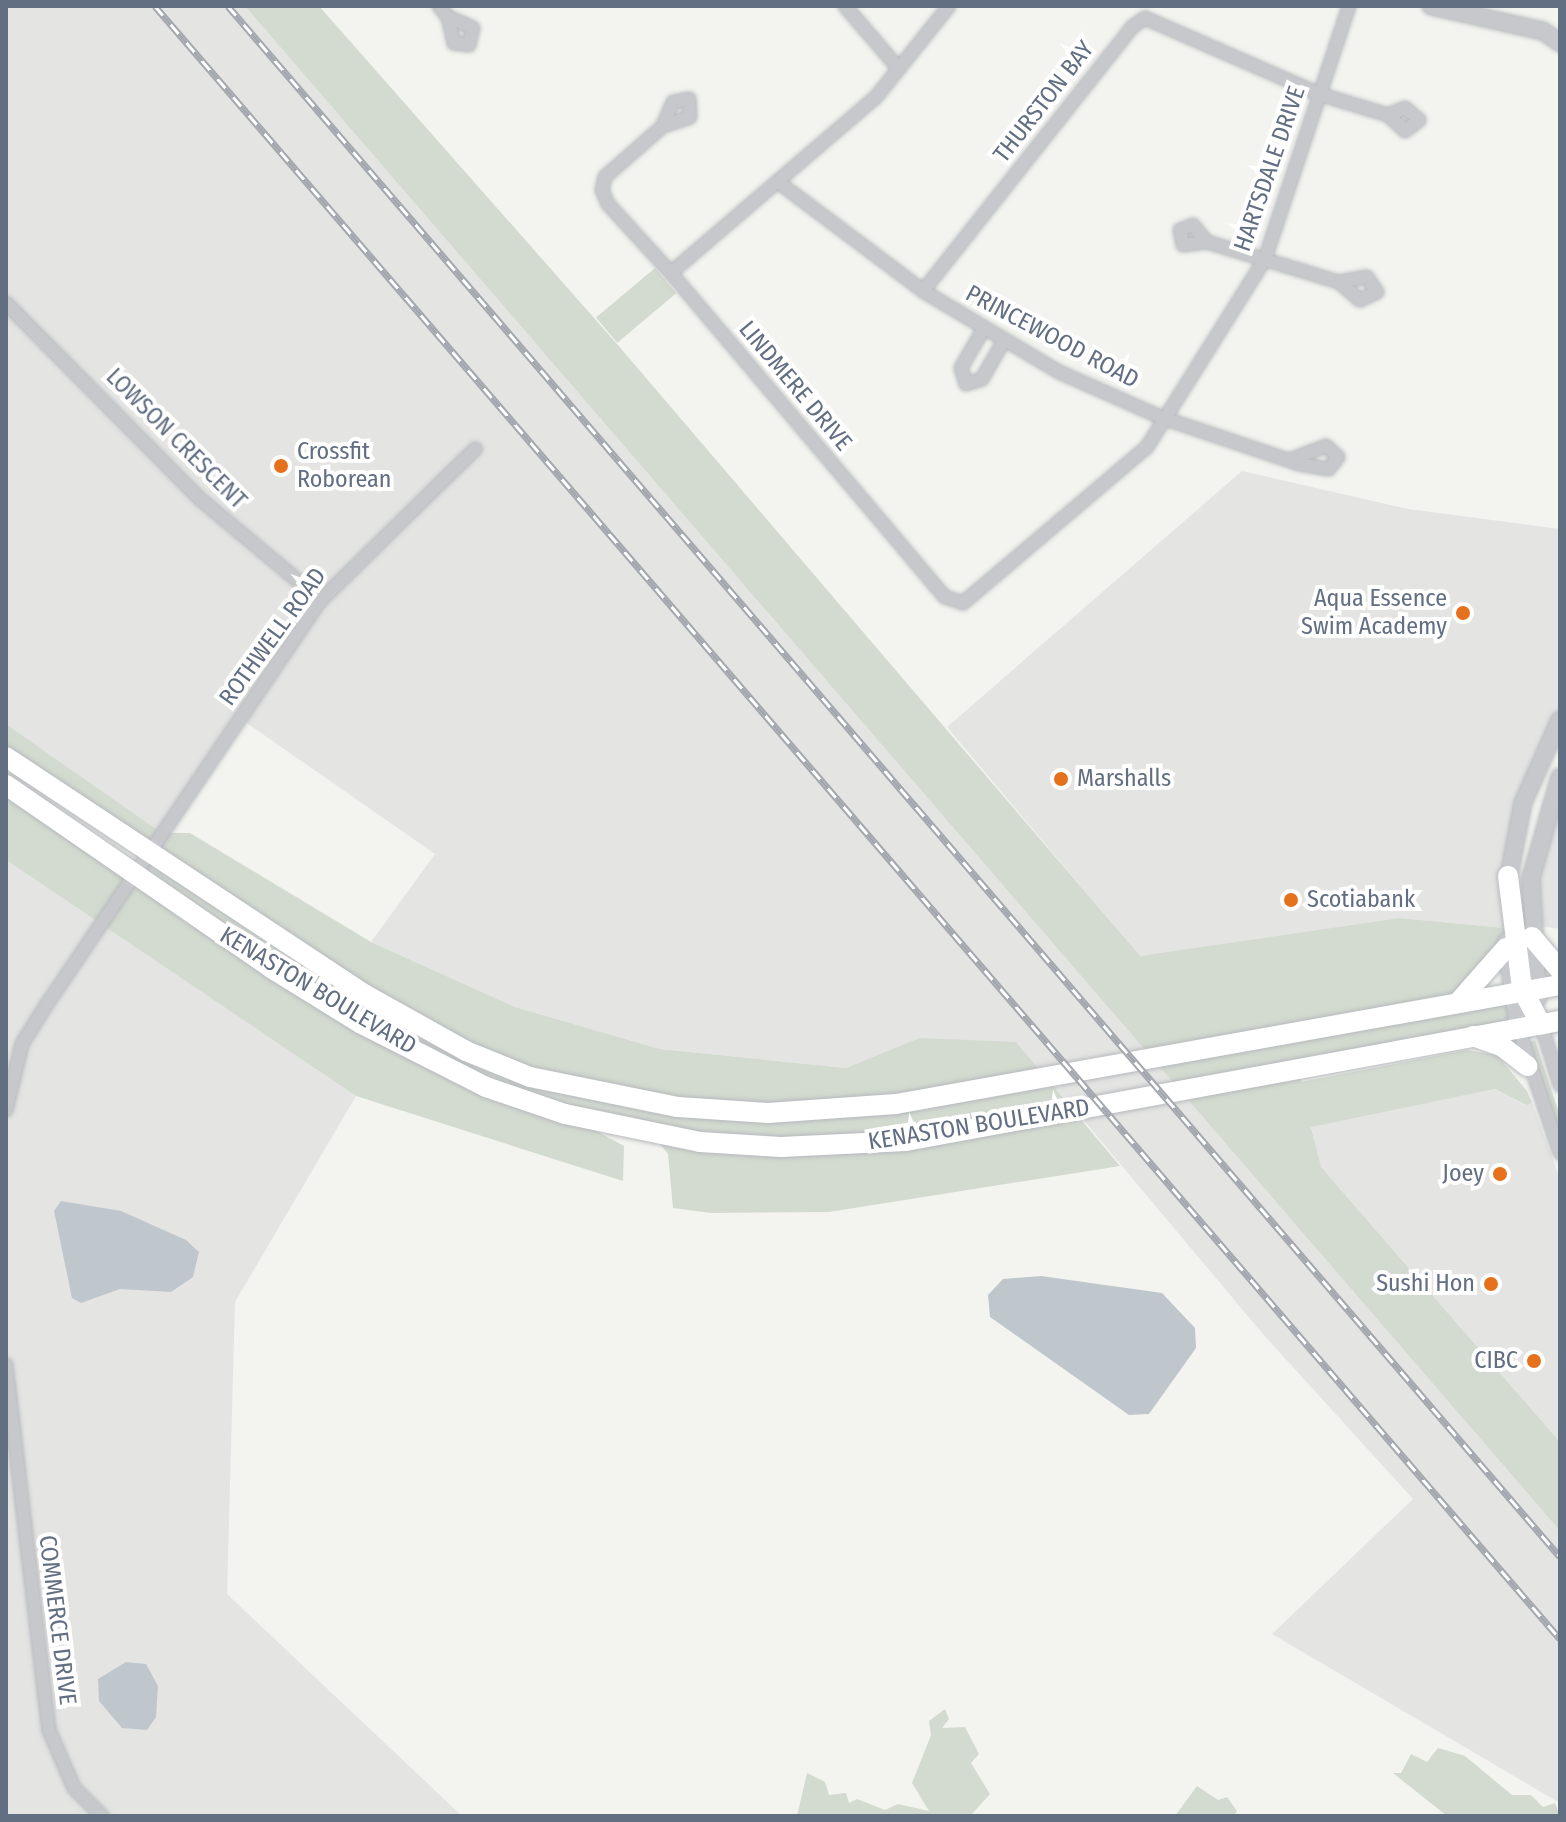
<!DOCTYPE html>
<style>
body{margin:0}
#map{position:relative;width:1566px;height:1822px;overflow:hidden;background:#f3f4ef;font-family:"Fira Sans Condensed",sans-serif}
div>[style]{position:absolute}
.built>*{inset:0;background:#e4e4e3}
.green>*{inset:0;background:#d3dbd0;transform-origin:0 0}
.water>*{inset:0;background:#bfc7cd}
.roads{filter:drop-shadow(0 0 2px #b6b9bd) drop-shadow(0 0 2px #b6b9bd)}
.minor>*{height:12px;margin:-6px;padding:0 6px;transform-origin:6px;border-radius:6px;background:#c6c8cc}
.tertiary>*{height:16px;margin:-8px;padding:0 8px;transform-origin:8px;border-radius:8px;background:#c6c8cc}
.primary>*{height:20px;margin:-10px;padding:0 10px;transform-origin:10px;border-radius:10px;background:#fff}
.rail>*{height:7px;margin-top:-3.5px;transform-origin:0;background:repeating-linear-gradient(90deg,#fff 0 12px,#a3a7ae 0 24px);box-sizing:border-box;border-block:2px solid #a3a7ae}
.dots>*{width:22px;height:22px;translate:-50% -50%;box-sizing:border-box;border:4px solid #fff;border-radius:50%}
span{translate:-50% -50%;white-space:nowrap;text-align:center;line-height:1.15;-webkit-text-stroke:8px #fff;paint-order:stroke}
.street-label{font-size:24px;color:#626e81}
.poi-label{font-size:24px;color:#626e81}
.left{translate:0 -50%;text-align:left}
.right{translate:-100% -50%;text-align:right}
.frame{position:absolute;inset:0;border:8px solid #626e81;pointer-events:none}
</style>
<div id="map">
<div class="built">
<i style="clip-path:polygon(6px 6px,245px 6px,565px 375px,1560px 1531px,1560px 1803px,1272px 1634px,1413px 1499px,1262px 1333px,1075px 1110px,919px 1038px,846px 1068px,660px 1049px,515px 1007px,371px 942px,435px 854px,241px 719px,162px 833px,6px 724px)"></i>
<i style="clip-path:polygon(1242px 471px,1408px 509px,1560px 529px,1560px 720px,1523px 803px,1505px 928px,1399px 918px,1140px 957px,947px 727px)"></i>
<i style="clip-path:polygon(1560px 777px,1560px 929px,1542px 926px,1531px 878px)"></i>
<i style="clip-path:polygon(6px 860px,356px 1096px,235px 1302px,227px 1594px,462px 1816px,6px 1816px)"></i>
<i style="clip-path:polygon(1495px 1089px,1525px 1105px,1532px 1103px,1560px 1179px,1560px 1442px,1320px 1166px,1311px 1126px)"></i>
</div>
<div class="green">
<i style="clip-path:polygon(245px 6px,319px 6px,617px 344px,1140px 956px,1399px 918px,1505px 928px,1506px 948px,1462px 998px,1512px 991px,1518px 1027px,1299px 1070px,1301px 1082px,1467px 1050px,1497px 1055px,1527px 1091px,1532px 1103px,1526px 1105px,1495px 1089px,1311px 1127px,1321px 1167px,1560px 1442px,1560px 1531px)"></i>
<i style="left:655px;top:268px;width:33px;height:77px;rotate:50deg"></i>
<i style="clip-path:polygon(6px 724px,162px 833px,190px 833px,371px 942px,515px 1007px,660px 1049px,846px 1068px,919px 1038px,1016px 1042px,1120px 1166px,829px 1212px,711px 1213px,673px 1208px,668px 1154px,651px 1133px,569px 1116px,624px 1146px,623px 1181px,356px 1096px,6px 860px,6px 785px,134px 873px,147px 854px,6px 756px)"></i>
<i style="clip-path:polygon(1535px 1040px,1560px 1116px,1560px 1142px,1529px 1042px)"></i>
<i style="clip-path:polygon(945px 1709px,949px 1719px,942px 1728px,965px 1727px,979px 1754px,971px 1763px,990px 1794px,972px 1814px,797px 1816px,807px 1773px,825px 1782px,829px 1795px,846px 1793px,849px 1803px,857px 1799px,885px 1810px,898px 1804px,929px 1811px,912px 1783px,931px 1735px,929px 1721px)"></i>
<i style="clip-path:polygon(1438px 1748px,1465px 1756px,1512px 1795px,1531px 1795px,1543px 1807px,1555px 1803px,1560px 1816px,1447px 1816px,1393px 1773px,1401px 1773px,1411px 1754px,1427px 1762px)"></i>
<i style="clip-path:polygon(1197px 1786px,1218px 1800px,1227px 1797px,1237px 1811px,1234px 1816px,1175px 1816px)"></i>
</div>
<div class="water">
<i style="clip-path:polygon(61px 1201px,121px 1211px,186px 1240px,199px 1252px,193px 1277px,171px 1292px,120px 1289px,81px 1303px,72px 1298px,54px 1211px)"></i>
<i style="clip-path:polygon(1041px 1276px,1162px 1293px,1195px 1328px,1196px 1348px,1149px 1414px,1129px 1415px,990px 1317px,988px 1295px,1003px 1279px)"></i>
<i style="clip-path:polygon(126px 1662px,146px 1664px,158px 1686px,156px 1717px,147px 1730px,122px 1728px,99px 1701px,98px 1679px)"></i>
</div>
<div class="roads">
<div class="minor">
<i style="left:439px;top:6px;width:14px;rotate:51deg"></i>
<i style="left:448px;top:17px;width:27px;rotate:77deg"></i>
<i style="left:454px;top:43px;width:15px;rotate:8deg"></i>
<i style="left:469px;top:45px;width:17px;rotate:-77deg"></i>
<i style="left:473px;top:28px;width:27px;rotate:-156deg"></i>
<i style="left:845px;top:6px;width:83px;rotate:49.4deg"></i>
<i style="left:949px;top:6px;width:117px;rotate:128.7deg"></i>
<i style="left:876px;top:97px;width:270px;rotate:139.4deg"></i>
<i style="left:671px;top:273px;width:424px;rotate:49.8deg"></i>
<i style="left:945px;top:597px;width:19px;rotate:18deg"></i>
<i style="left:963px;top:603px;width:241px;rotate:-40.3deg"></i>
<i style="left:1147px;top:447px;width:222px;rotate:-57.9deg"></i>
<i style="left:1265px;top:259px;width:267px;rotate:-71.6deg"></i>
<i style="left:663px;top:126px;width:28px;rotate:-18deg"></i>
<i style="left:690px;top:117px;width:18px;rotate:-93deg"></i>
<i style="left:689px;top:99px;width:16px;rotate:169deg"></i>
<i style="left:673px;top:102px;width:26px;rotate:113deg"></i>
<i style="left:663px;top:126px;width:77px;rotate:138.7deg"></i>
<i style="left:605px;top:177px;width:13px;rotate:103deg"></i>
<i style="left:602px;top:190px;width:15px;rotate:67deg"></i>
<i style="left:608px;top:204px;width:93px;rotate:47.6deg"></i>
<i style="left:778px;top:182px;width:181px;rotate:36.9deg"></i>
<i style="left:923px;top:291px;width:158px;rotate:30.8deg"></i>
<i style="left:1059px;top:372px;width:114px;rotate:23.9deg"></i>
<i style="left:1163px;top:418px;width:145px;rotate:18.6deg"></i>
<i style="left:1300px;top:464px;width:29px;rotate:10deg"></i>
<i style="left:1329px;top:469px;width:15px;rotate:-53deg"></i>
<i style="left:1338px;top:457px;width:16px;rotate:-137deg"></i>
<i style="left:1326px;top:446px;width:40px;rotate:159deg"></i>
<i style="left:1207px;top:242px;width:24px;rotate:173deg"></i>
<i style="left:1183px;top:245px;width:15px;rotate:-101deg"></i>
<i style="left:1180px;top:230px;width:14px;rotate:-21deg"></i>
<i style="left:1193px;top:225px;width:22px;rotate:51deg"></i>
<i style="left:1207px;top:242px;width:138px;rotate:16.9deg"></i>
<i style="left:1339px;top:282px;width:28px;rotate:41deg"></i>
<i style="left:1360px;top:300px;width:19px;rotate:-25deg"></i>
<i style="left:1377px;top:292px;width:18px;rotate:-124deg"></i>
<i style="left:1367px;top:277px;width:28px;rotate:170deg"></i>
<i style="left:923px;top:291px;width:337px;rotate:-51.6deg"></i>
<i style="left:1132px;top:27px;width:16px;rotate:-35deg"></i>
<i style="left:1145px;top:18px;width:190px;rotate:23.6deg"></i>
<i style="left:1319px;top:94px;width:72px;rotate:16.9deg"></i>
<i style="left:1388px;top:115px;width:23px;rotate:43deg"></i>
<i style="left:1405px;top:131px;width:18px;rotate:-38deg"></i>
<i style="left:1419px;top:120px;width:18px;rotate:-139deg"></i>
<i style="left:1405px;top:108px;width:18px;rotate:158deg"></i>
<i style="left:6px;top:303px;width:276px;rotate:45.3deg"></i>
<i style="left:200px;top:499px;width:158px;rotate:39.9deg"></i>
<i style="left:983px;top:330px;width:44px;rotate:120.1deg"></i>
<i style="left:961px;top:368px;width:17px;rotate:73deg"></i>
<i style="left:966px;top:384px;width:17px;rotate:-17deg"></i>
<i style="left:982px;top:379px;width:43px;rotate:-60.4deg"></i>
<i style="left:1541px;top:1024px;width:64px;rotate:72.7deg"></i>
<i style="left:1518px;top:1027px;width:133px;rotate:71.6deg"></i>
<i style="left:6px;top:1110px;width:68px;rotate:-76.4deg"></i>
<i style="left:22px;top:1044px;width:44px;rotate:-58.1deg"></i>
<i style="left:45px;top:1007px;width:492px;rotate:-55.9deg"></i>
<i style="left:321px;top:600px;width:216px;rotate:-44.4deg"></i>
<i style="left:6px;top:1365px;width:368px;rotate:83.3deg"></i>
<i style="left:49px;top:1730px;width:63px;rotate:66.7deg"></i>
<i style="left:74px;top:1788px;width:40px;rotate:45deg"></i>
</div>
<div class="tertiary">
<i style="left:1431px;top:6px;width:115px;rotate:12.6deg"></i>
<i style="left:1543px;top:31px;width:21px;rotate:35deg"></i>
<i style="left:1507px;top:886px;width:85px;rotate:-79.1deg"></i>
<i style="left:1523px;top:803px;width:91px;rotate:-66deg"></i>
<i style="left:1506px;top:942px;width:86px;rotate:82deg"></i>
<i style="left:1538px;top:998px;width:120px;rotate:-93.3deg"></i>
<i style="left:1531px;top:878px;width:105px;rotate:-74deg"></i>
</div>
<div class="primary">
<i style="left:6px;top:757px;width:429px;rotate:33.5deg"></i>
<i style="left:364px;top:994px;width:117px;rotate:29.2deg"></i>
<i style="left:466px;top:1051px;width:69px;rotate:22.1deg"></i>
<i style="left:530px;top:1077px;width:151px;rotate:11.5deg"></i>
<i style="left:678px;top:1107px;width:90px;rotate:3.8deg"></i>
<i style="left:768px;top:1113px;width:128px;rotate:-4deg"></i>
<i style="left:896px;top:1104px;width:675px;rotate:-10.16deg"></i>
<i style="left:6px;top:785px;width:322px;rotate:34.6deg"></i>
<i style="left:271px;top:968px;width:105px;rotate:31.7deg"></i>
<i style="left:360px;top:1023px;width:141px;rotate:26.9deg"></i>
<i style="left:486px;top:1087px;width:83px;rotate:18.9deg"></i>
<i style="left:565px;top:1114px;width:138px;rotate:11.7deg"></i>
<i style="left:700px;top:1142px;width:81px;rotate:3.5deg"></i>
<i style="left:781px;top:1147px;width:125px;rotate:-2.7deg"></i>
<i style="left:906px;top:1141px;width:665px;rotate:-10.4deg"></i>
<i style="left:1508px;top:876px;width:114px;rotate:82.9deg"></i>
<i style="left:1522px;top:989px;width:40px;rotate:62deg"></i>
<i style="left:1532px;top:937px;width:43px;rotate:49.7deg"></i>
<i style="left:1461px;top:999px;width:68px;rotate:-48.6deg"></i>
<i style="left:1473px;top:1036px;width:32px;rotate:20deg"></i>
<i style="left:1503px;top:1047px;width:31px;rotate:38deg"></i>
</div>
</div>
<div class="rail">
<i style="left:155px;top:6px;width:2154px;rotate:49.29deg"></i>
<i style="left:228px;top:6px;width:2044px;rotate:49.34deg"></i>
</div>
<div class="dots">
<i style="left:281px;top:466px;background:#e6711d"></i>
<i style="left:1463px;top:613px;background:#e6711d"></i>
<i style="left:1061px;top:779px;background:#e6711d"></i>
<i style="left:1291px;top:900px;background:#e6711d"></i>
<i style="left:1500px;top:1174px;background:#e6711d"></i>
<i style="left:1491px;top:1284px;background:#e6711d"></i>
<i style="left:1534px;top:1361px;background:#e6711d"></i>
</div>
<div class="street-label">
<span style="left:1044px;top:102px;rotate:-52deg">THURSTON BAY</span>
<span style="left:1270px;top:169px;rotate:-71deg">HARTSDALE DRIVE</span>
<span style="left:1052px;top:337px;rotate:28deg">PRINCEWOOD ROAD</span>
<span style="left:795px;top:386px;rotate:50deg">LINDMERE DRIVE</span>
<span style="left:176px;top:439px;rotate:45deg">LOWSON CRESCENT</span>
<span style="left:273px;top:637px;rotate:-54deg">ROTHWELL ROAD</span>
<span style="left:318px;top:991px;rotate:31deg">KENASTON BOULEVARD</span>
<span style="left:979px;top:1125px;rotate:-9deg">KENASTON BOULEVARD</span>
<span style="left:57px;top:1620px;rotate:83deg">COMMERCE DRIVE</span>
</div>
<div class="poi-label">
<span class="left" style="left:297px;top:466px">Crossfit<br>Roborean</span>
<span class="right" style="left:1447px;top:613px">Aqua Essence<br>Swim Academy</span>
<span class="left" style="left:1077px;top:779px">Marshalls</span>
<span class="left" style="left:1307px;top:900px">Scotiabank</span>
<span class="right" style="left:1484px;top:1174px">Joey</span>
<span class="right" style="left:1475px;top:1284px">Sushi Hon</span>
<span class="right" style="left:1518px;top:1361px">CIBC</span>
</div>
<div class="frame"></div>
</div>
